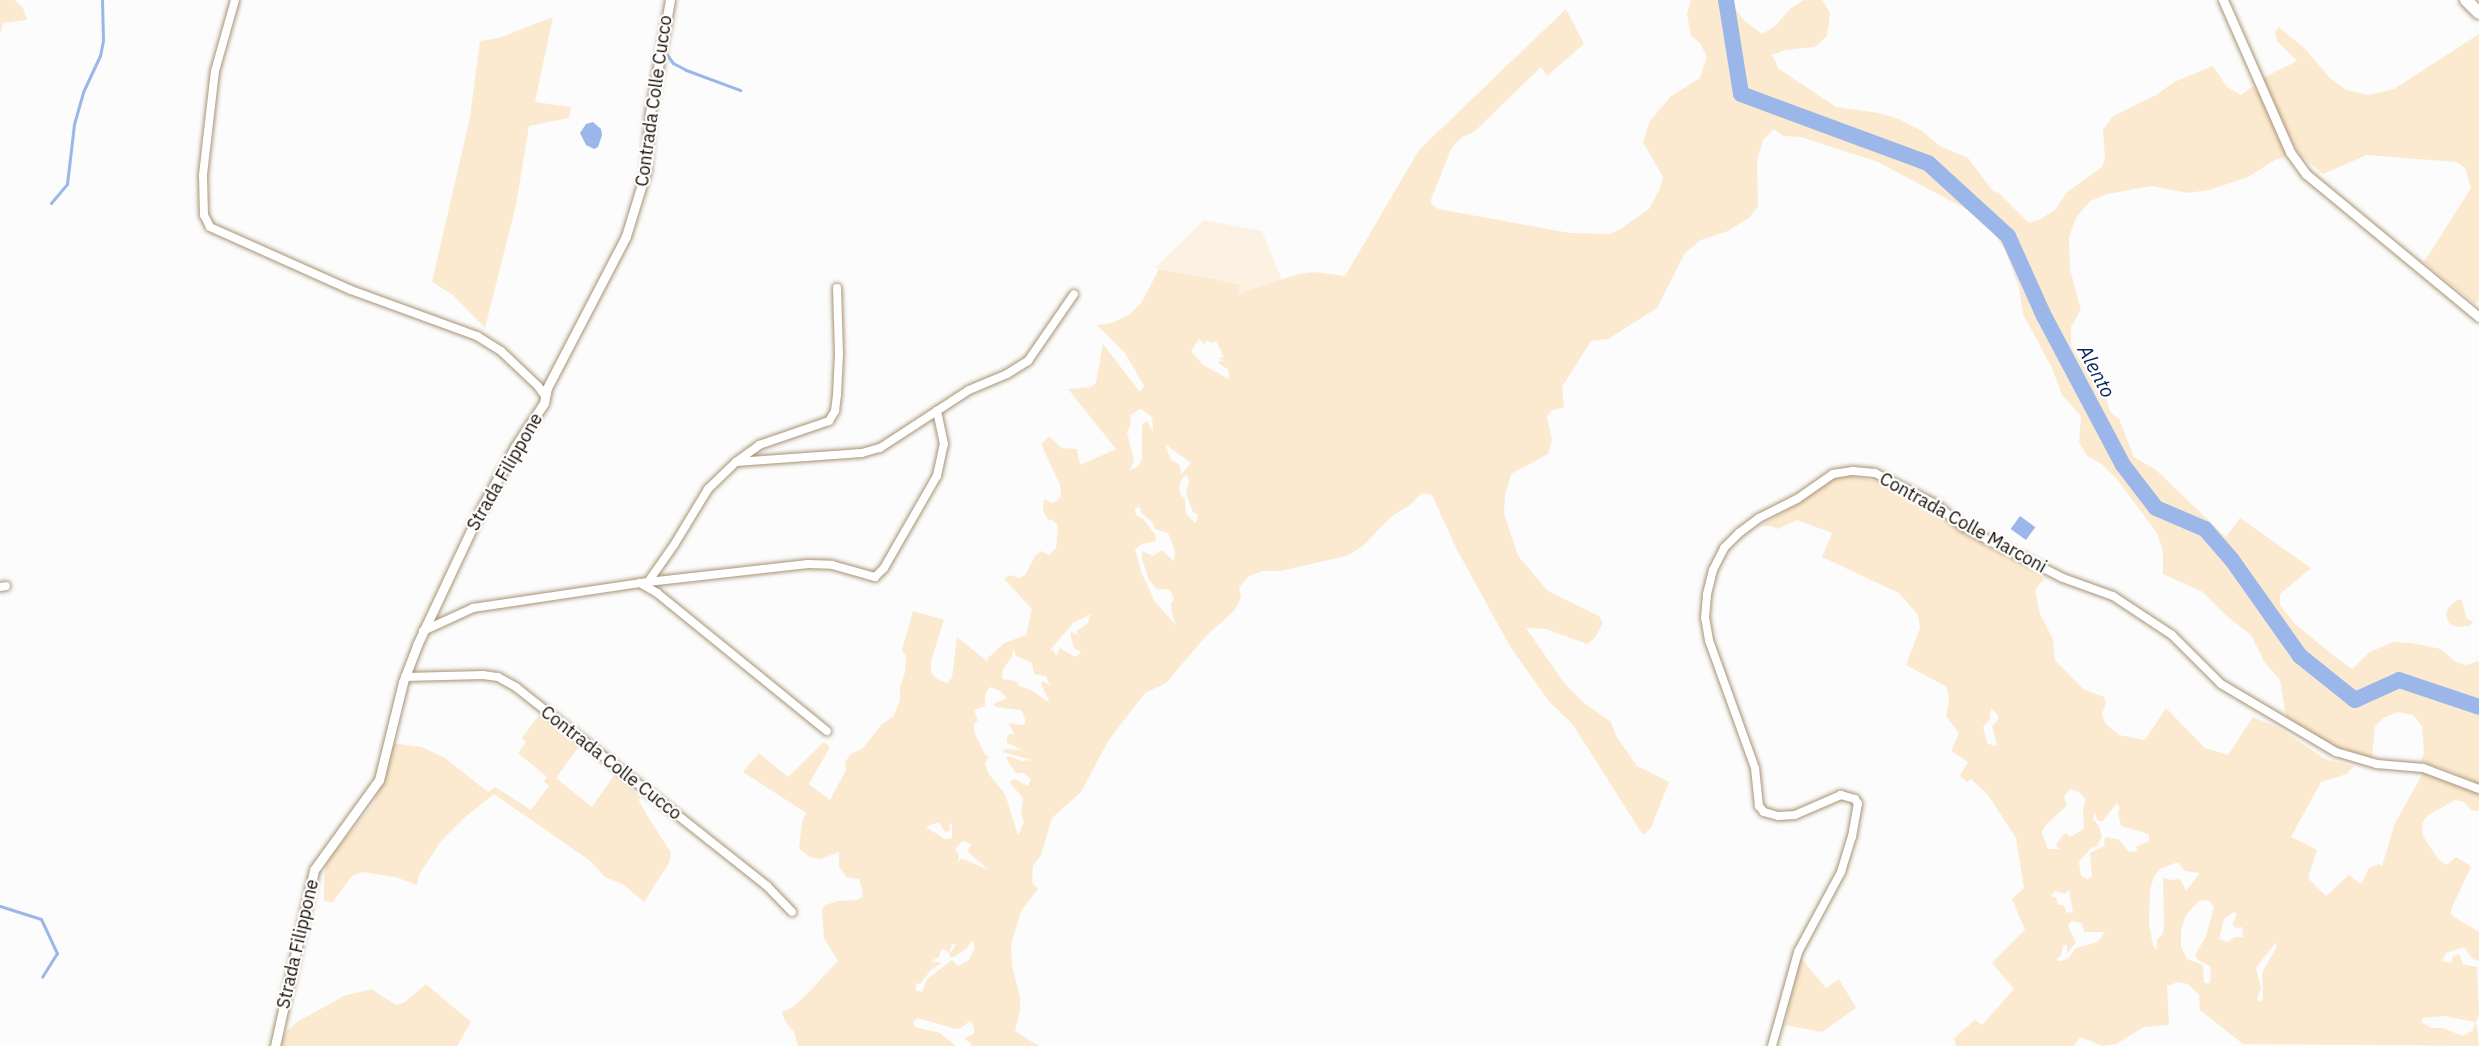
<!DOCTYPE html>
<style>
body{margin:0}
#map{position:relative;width:2479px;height:1046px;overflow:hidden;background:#fcfcfc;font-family:"IBM Plex Sans",sans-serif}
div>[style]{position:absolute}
.built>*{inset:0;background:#fcf1e2}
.green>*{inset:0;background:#fcead0}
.water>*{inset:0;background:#9bb6e9;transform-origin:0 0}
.stream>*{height:3px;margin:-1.5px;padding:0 1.5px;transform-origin:1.5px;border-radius:1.5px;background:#9bb6e9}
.river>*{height:16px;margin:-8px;padding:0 8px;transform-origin:8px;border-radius:8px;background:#9bb6e9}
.roads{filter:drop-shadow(0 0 2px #a79374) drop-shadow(0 0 2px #a79374)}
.minor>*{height:8px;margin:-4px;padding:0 4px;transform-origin:4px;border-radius:4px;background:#fff}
.tertiary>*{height:9px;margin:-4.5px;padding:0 4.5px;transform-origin:4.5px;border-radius:4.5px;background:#fff}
.trunk>*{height:12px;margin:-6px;padding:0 6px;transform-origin:6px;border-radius:6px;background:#fff}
span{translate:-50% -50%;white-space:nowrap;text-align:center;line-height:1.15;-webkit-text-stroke:4.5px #fff;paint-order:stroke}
.street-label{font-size:18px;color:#160e04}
.water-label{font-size:20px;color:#0a245f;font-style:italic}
</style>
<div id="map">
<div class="built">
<i style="clip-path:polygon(1204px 220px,1262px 231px,1282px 280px,1238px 294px,1240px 284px,1155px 268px)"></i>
</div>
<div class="green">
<i style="clip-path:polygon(0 0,15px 0,23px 8px,27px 20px,3px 23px,0 34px)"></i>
<i style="clip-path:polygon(evenodd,1691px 0,1734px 0,1733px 6px,1743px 19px,1762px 34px,1775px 26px,1791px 8px,1804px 0,1822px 0,1830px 13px,1827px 36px,1815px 47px,1785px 50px,1772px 55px,1779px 69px,1836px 107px,1879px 113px,1899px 119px,1922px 131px,1940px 146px,1968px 158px,1993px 191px,1999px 193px,2029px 223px,2039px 220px,2056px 209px,2067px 192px,2102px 167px,2105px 159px,2103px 130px,2113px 116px,2156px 95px,2174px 82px,2213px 66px,2227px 87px,2241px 95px,2253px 86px,2260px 94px,2287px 156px,2275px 160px,2248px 177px,2209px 190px,2188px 193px,2151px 186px,2108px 194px,2090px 201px,2076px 218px,2069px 237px,2070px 269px,2081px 310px,2071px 327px,2071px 346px,2093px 380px,2101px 384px,2111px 413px,2119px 419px,2134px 457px,2156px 470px,2226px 537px,2240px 518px,2311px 568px,2280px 594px,2280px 605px,2294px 623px,2334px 656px,2352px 669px,2370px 652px,2393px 642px,2412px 643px,2441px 649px,2456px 662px,2466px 665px,2479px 661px,2479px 784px,2450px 771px,2421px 762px,2424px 753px,2422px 726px,2413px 715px,2398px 712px,2383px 718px,2375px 726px,2372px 758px,2335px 747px,2286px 717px,2280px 680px,2265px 663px,2251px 635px,2229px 618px,2203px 592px,2163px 574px,2163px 552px,2157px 533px,2116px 478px,2103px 465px,2087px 456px,2079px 442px,2081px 416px,2062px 395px,2052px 368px,2023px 314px,2019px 288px,2005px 250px,1988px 225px,1966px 209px,1878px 162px,1801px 137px,1783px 136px,1774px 129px,1763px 140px,1757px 160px,1758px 206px,1749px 218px,1728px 231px,1701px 240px,1685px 253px,1657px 308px,1608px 339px,1591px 341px,1562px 387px,1564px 407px,1551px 411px,1547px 417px,1552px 440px,1548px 454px,1511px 474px,1505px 496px,1504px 514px,1518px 556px,1548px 591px,1599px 616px,1603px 623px,1594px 639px,1587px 644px,1546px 629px,1526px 628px,1565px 684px,1584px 703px,1611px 722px,1616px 736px,1637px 766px,1669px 782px,1651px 828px,1643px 835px,1573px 725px,1548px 700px,1511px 648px,1456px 548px,1432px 495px,1422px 493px,1410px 505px,1392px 516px,1362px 547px,1346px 556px,1281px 571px,1262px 571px,1248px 577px,1239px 588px,1241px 597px,1235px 610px,1206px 636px,1166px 683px,1145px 693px,1108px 741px,1081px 792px,1052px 818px,1041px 855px,1033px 866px,1032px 883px,1038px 889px,1021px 911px,1011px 945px,1012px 966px,1020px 996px,1020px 1011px,1015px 1031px,1039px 1046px,973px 1046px,964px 1038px,974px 1034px,974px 1027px,970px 1021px,959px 1029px,952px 1028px,918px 1018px,913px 1022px,915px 1027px,940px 1033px,956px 1046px,798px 1046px,794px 1032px,785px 1021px,782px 1012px,793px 1007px,804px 997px,838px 961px,824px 938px,822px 910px,825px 905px,838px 901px,856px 900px,863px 897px,862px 888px,859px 879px,846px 877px,839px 866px,839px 852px,820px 859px,810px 857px,799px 849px,802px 823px,806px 813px,743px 772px,759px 753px,788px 777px,824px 742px,830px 747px,809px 784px,830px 800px,846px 770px,845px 762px,851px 754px,862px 749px,882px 724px,893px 717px,900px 701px,900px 687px,905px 672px,906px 656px,902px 650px,913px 611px,944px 620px,931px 661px,931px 673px,937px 679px,947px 683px,952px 678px,957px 637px,988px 662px,987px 659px,1004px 643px,1026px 635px,1032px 609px,1004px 579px,1010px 575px,1019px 578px,1025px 575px,1035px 556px,1041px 551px,1049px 555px,1056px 548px,1058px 526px,1054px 521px,1047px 519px,1043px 510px,1044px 499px,1051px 503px,1057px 501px,1061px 496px,1060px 485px,1041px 444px,1049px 436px,1061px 448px,1077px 449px,1080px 465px,1116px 449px,1068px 389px,1091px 387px,1096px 383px,1103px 344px,1140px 392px,1144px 386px,1125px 353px,1097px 325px,1112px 323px,1129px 315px,1142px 302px,1159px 269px,1240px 284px,1238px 294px,1299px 274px,1314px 272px,1345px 276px,1419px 150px,1566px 9px,1584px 44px,1547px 76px,1541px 67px,1474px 132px,1462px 137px,1452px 147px,1430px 202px,1438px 209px,1570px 233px,1610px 234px,1622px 228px,1649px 209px,1660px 188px,1663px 177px,1643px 142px,1650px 121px,1670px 97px,1700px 78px,1707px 57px,1700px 43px,1691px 36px,1687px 14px,1691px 0,1199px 339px,1206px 346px,1205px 340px,1211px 343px,1216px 341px,1224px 357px,1219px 358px,1224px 361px,1219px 361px,1219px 364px,1228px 369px,1229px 379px,1203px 365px,1191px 351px,1199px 339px,1691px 0,1141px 409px,1152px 417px,1153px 432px,1147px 421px,1142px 425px,1142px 459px,1138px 467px,1130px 470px,1134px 461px,1127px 432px,1131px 424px,1130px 415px,1141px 409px,1691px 0,1165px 444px,1191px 463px,1181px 475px,1180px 465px,1171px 460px,1165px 444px,1691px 0,1187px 476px,1189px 482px,1186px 493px,1193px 512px,1198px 514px,1196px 523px,1186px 514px,1185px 499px,1180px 494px,1179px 486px,1183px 477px,1187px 476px,1691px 0,1140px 507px,1141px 513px,1153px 523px,1155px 529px,1168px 533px,1175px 551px,1174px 561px,1162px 550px,1153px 556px,1142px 551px,1142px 559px,1149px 580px,1157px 589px,1170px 590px,1174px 599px,1171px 603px,1172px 614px,1176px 625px,1155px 602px,1141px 571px,1135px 549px,1142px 544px,1156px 541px,1155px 534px,1142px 518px,1136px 515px,1135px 508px,1140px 507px,1691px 0,1091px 614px,1087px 624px,1076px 631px,1078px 635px,1072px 632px,1070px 634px,1074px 648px,1081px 652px,1078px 655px,1075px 657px,1060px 648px,1056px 656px,1053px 650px,1050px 650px,1073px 623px,1091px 614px,1691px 0,1013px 649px,1016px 656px,1032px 663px,1034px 674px,1046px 676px,1050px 685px,1042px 681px,1041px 684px,1050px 703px,1031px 690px,1019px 686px,1016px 681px,1002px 679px,1003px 669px,1012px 657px,1013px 649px,1691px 0,990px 687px,1000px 691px,1007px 698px,993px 704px,996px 707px,1021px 710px,1025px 719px,1025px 724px,1021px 725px,1009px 723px,1014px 734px,1009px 734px,1007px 738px,1007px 743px,1023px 750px,1006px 749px,1002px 752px,1032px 760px,1022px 761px,1008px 756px,1006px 759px,1016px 773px,1023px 773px,1031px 779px,1028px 786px,1014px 779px,1009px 782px,1023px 798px,1021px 814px,1024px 822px,1018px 835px,1005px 794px,988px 773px,985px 763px,989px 756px,985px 755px,974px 731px,974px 724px,978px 720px,974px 710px,985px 706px,985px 694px,990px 687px,1691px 0,939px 822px,945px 832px,950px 831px,949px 823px,952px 825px,952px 838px,945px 839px,926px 827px,939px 822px,1691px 0,962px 841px,972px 844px,968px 849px,969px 853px,989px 870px,961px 858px,958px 864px,959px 856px,955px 849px,962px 841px,1691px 0,972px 940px,975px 948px,969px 960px,958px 966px,952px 960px,927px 979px,922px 992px,916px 990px,916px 983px,920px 984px,931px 970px,942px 963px,931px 961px,939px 957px,942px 948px,949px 953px,952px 944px,956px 945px,949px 954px,950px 957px,954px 957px,967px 948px,972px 940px)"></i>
<i style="clip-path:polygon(553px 17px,535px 102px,571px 107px,569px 118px,529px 126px,516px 205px,485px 328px,453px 295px,432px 282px,470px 117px,480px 41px,499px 38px)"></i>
<i style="clip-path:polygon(2279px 27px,2305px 49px,2331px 79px,2346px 90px,2369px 95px,2394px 89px,2479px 34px,2479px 301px,2475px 304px,2424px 262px,2471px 188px,2465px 168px,2456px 162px,2367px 155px,2323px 174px,2300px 155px,2278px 115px,2263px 78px,2297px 61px,2277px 41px,2275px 32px)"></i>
<i style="clip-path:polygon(evenodd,1846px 475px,1881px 482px,1899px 490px,1924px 503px,1983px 544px,2035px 570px,2044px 579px,2035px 590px,2040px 614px,2053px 639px,2055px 660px,2083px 689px,2104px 697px,2106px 703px,2102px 714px,2105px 723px,2119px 735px,2145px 740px,2166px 708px,2205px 748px,2228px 755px,2253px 717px,2279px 728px,2325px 759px,2354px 766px,2347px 774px,2321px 782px,2291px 837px,2317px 850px,2308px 878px,2326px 896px,2349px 875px,2361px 884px,2369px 868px,2379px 864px,2382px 866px,2395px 823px,2423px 773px,2469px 788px,2479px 794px,2479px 811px,2471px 810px,2464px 802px,2455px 800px,2427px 816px,2422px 823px,2423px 836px,2438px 859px,2447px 865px,2456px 857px,2471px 866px,2451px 910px,2451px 915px,2479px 932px,2479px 961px,2473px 959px,2464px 947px,2446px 953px,2442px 961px,2451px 963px,2453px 956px,2459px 954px,2463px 964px,2477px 967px,2479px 1014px,2476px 1022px,2479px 1046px,2243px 1044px,2200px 1010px,2199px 995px,2188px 984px,2178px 982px,2167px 986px,2169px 1025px,2144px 1027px,2116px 1044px,2103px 1046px,2080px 1037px,2074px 1046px,1956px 1046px,1954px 1038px,1975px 1020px,1982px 1025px,2014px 989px,1992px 963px,2025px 930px,2012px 899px,2024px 888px,2016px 838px,1988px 795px,1971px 779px,1967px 782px,1960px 776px,1968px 762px,1951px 751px,1959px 733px,1946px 716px,1949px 700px,1947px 687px,1906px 665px,1920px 628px,1918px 615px,1899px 593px,1822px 557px,1832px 533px,1797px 520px,1778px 529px,1771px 526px,1760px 526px,1800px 503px,1831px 479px,1846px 475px,1991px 708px,1998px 715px,1998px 720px,1992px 726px,1997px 745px,1994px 746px,1987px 743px,1983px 727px,1990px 719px,1991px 708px,1846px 475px,2070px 789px,2079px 792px,2086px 800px,2083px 807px,2084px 829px,2070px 837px,2066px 833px,2063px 835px,2056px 845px,2059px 849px,2048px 849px,2042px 833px,2044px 827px,2067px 805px,2064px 797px,2070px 789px,1846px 475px,2117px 803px,2120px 808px,2118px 813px,2121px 826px,2143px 832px,2149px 835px,2149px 841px,2136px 847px,2138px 851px,2129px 852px,2118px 839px,2105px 837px,2104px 846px,2090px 853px,2092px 877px,2087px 879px,2081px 876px,2079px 862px,2091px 848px,2096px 847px,2102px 837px,2099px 826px,2093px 819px,2095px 812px,2097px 820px,2102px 822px,2117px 803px,1846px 475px,2178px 862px,2185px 871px,2200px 873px,2186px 891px,2180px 879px,2171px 880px,2163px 878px,2164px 923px,2163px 934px,2157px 939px,2157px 950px,2153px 946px,2149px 923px,2150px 889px,2154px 877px,2160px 869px,2178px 862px,1846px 475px,2069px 890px,2073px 913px,2067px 912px,2067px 916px,2064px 905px,2058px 905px,2056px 898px,2051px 896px,2055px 891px,2065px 894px,2069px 890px,1846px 475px,2208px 900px,2214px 907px,2206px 936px,2195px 955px,2198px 960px,2210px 966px,2211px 979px,2208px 984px,2204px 982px,2203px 965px,2187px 959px,2181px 946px,2181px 930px,2186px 915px,2199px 901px,2208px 900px,1846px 475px,2234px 912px,2237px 914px,2232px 924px,2236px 928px,2242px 927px,2243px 937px,2235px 937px,2228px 942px,2219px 939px,2224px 919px,2234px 912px,1846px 475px,2071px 921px,2082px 923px,2084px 932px,2105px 932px,2098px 942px,2076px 948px,2069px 958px,2061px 961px,2056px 960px,2061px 955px,2063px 945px,2067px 945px,2067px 954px,2076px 942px,2068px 926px,2071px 921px,1846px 475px,2276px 942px,2276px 948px,2262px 973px,2263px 995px,2262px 1001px,2260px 1002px,2257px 999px,2261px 988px,2256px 968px,2276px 942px,1846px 475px,2444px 1016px,2475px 1022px,2473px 1030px,2463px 1036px,2443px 1028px,2432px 1028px,2421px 1022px,2423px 1018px,2444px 1016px)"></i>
<i style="clip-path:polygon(2457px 600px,2462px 600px,2466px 618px,2473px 622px,2469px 626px,2457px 627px,2449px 623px,2446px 615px,2448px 608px)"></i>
<i style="clip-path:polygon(541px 712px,580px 745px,556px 778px,592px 807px,615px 774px,640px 797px,639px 801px,647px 815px,671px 853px,669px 863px,644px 902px,624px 885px,605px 877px,589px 860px,494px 794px,464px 818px,441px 841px,419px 875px,417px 885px,395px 877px,362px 872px,352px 876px,332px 903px,324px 900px,324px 879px,327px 862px,373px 804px,386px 774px,391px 743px,422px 747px,445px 758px,488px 792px,495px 787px,531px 810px,549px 786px,544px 782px,547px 777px,518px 753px,526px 742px,522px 738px)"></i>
<i style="clip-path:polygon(1800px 957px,1826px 988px,1839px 979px,1856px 1008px,1822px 1032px,1785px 1025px)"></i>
<i style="clip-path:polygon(426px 984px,471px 1022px,457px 1046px,280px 1046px,287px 1031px,297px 1022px,344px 996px,371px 989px,396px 1005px,405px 1002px)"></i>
</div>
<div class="water">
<i style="clip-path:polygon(593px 122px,601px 129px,602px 135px,598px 147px,594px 149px,586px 145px,580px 133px,586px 124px)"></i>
<i style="left:2020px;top:516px;width:19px;height:16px;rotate:36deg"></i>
</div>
<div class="stream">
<i style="left:667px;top:55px;width:10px;rotate:53deg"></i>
<i style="left:673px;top:63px;width:15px;rotate:28deg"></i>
<i style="left:686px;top:70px;width:58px;rotate:20.3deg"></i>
<i style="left:51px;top:203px;width:25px;rotate:-50deg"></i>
<i style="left:67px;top:184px;width:60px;rotate:-83.3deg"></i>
<i style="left:74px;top:124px;width:33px;rotate:-74deg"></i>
<i style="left:83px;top:92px;width:40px;rotate:-65deg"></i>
<i style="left:100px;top:56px;width:16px;rotate:-79deg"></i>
<i style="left:103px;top:40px;width:40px;rotate:-91.4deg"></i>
<i style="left:0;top:906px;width:43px;rotate:17.6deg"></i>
<i style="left:41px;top:919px;width:38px;rotate:65deg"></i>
<i style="left:57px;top:953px;width:28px;rotate:122deg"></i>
</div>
<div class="river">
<i style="left:1726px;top:0;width:95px;rotate:80.9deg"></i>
<i style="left:1741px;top:94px;width:199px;rotate:20.3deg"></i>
<i style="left:1928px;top:163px;width:108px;rotate:42.4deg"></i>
<i style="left:2008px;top:236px;width:88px;rotate:65.8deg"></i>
<i style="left:2044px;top:316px;width:169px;rotate:62.1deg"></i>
<i style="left:2123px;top:465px;width:54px;rotate:52.5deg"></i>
<i style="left:2156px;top:508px;width:53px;rotate:23.2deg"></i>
<i style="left:2205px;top:529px;width:41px;rotate:48.9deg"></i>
<i style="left:2232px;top:560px;width:118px;rotate:54.7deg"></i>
<i style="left:2300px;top:656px;width:70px;rotate:38.7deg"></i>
<i style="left:2355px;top:700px;width:48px;rotate:-24.4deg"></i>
<i style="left:2399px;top:680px;width:84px;rotate:18.6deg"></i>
</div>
<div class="roads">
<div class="minor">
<i style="left:235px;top:0;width:74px;rotate:105.7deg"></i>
<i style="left:215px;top:71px;width:105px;rotate:96.6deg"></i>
<i style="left:203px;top:175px;width:40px;rotate:88.6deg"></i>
<i style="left:204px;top:215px;width:13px;rotate:63deg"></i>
<i style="left:210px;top:227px;width:154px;rotate:24.1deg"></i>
<i style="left:351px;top:290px;width:134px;rotate:20.1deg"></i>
<i style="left:477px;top:336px;width:28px;rotate:32deg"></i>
<i style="left:501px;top:351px;width:51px;rotate:43.4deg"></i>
<i style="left:538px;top:386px;width:12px;rotate:55deg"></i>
<i style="left:736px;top:462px;width:126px;rotate:-4.1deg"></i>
<i style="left:862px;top:453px;width:19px;rotate:-16deg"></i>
<i style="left:880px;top:448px;width:106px;rotate:-33.1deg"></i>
<i style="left:969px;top:390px;width:41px;rotate:-22.8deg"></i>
<i style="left:1007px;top:374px;width:25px;rotate:-32deg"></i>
<i style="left:1028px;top:361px;width:81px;rotate:-55.5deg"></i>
<i style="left:648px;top:582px;width:45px;rotate:-54.9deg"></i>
<i style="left:674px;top:545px;width:66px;rotate:-58.7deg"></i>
<i style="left:708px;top:489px;width:39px;rotate:-44deg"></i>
<i style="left:736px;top:462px;width:29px;rotate:-36deg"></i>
<i style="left:759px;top:445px;width:74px;rotate:-18.9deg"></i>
<i style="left:829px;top:421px;width:12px;rotate:-59deg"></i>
<i style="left:835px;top:411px;width:17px;rotate:-83deg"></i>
<i style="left:837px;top:394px;width:40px;rotate:-87.1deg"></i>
<i style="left:839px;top:354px;width:66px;rotate:-91.7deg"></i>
<i style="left:640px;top:583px;width:20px;rotate:30deg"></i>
<i style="left:657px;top:593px;width:219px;rotate:39.1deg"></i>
<i style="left:0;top:587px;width:6px;rotate:-9deg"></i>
<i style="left:423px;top:631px;width:55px;rotate:-24.7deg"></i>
<i style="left:473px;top:608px;width:177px;rotate:-8.5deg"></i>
<i style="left:648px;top:582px;width:161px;rotate:-6.4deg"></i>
<i style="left:808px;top:564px;width:24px;rotate:2deg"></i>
<i style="left:832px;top:565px;width:45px;rotate:15.6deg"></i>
<i style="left:875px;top:577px;width:13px;rotate:-45deg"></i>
<i style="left:884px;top:568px;width:106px;rotate:-60.1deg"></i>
<i style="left:937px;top:476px;width:33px;rotate:-78deg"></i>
<i style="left:944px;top:444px;width:34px;rotate:-102deg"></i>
<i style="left:405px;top:677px;width:78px;rotate:-1.5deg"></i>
<i style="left:483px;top:675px;width:15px;rotate:8deg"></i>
<i style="left:498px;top:677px;width:21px;rotate:29deg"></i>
<i style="left:516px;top:687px;width:320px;rotate:38.4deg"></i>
<i style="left:767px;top:886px;width:36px;rotate:46deg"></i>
<i style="left:1772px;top:1046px;width:98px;rotate:-74.5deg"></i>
<i style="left:1798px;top:952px;width:91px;rotate:-61.7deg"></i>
<i style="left:1841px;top:872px;width:37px;rotate:-73deg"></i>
<i style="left:1852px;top:837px;width:34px;rotate:-80deg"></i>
<i style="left:1858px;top:804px;width:6px;rotate:-121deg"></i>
<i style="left:1855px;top:799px;width:15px;rotate:-164deg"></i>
<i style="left:1841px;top:795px;width:50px;rotate:156.5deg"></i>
<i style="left:1795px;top:815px;width:17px;rotate:177deg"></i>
<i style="left:1778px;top:816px;width:15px;rotate:-164deg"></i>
<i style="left:1764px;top:812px;width:8px;rotate:-130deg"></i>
<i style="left:1759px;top:806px;width:38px;rotate:-96deg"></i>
<i style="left:1755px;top:768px;width:136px;rotate:-109.8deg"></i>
<i style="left:1709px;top:640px;width:22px;rotate:-100deg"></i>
<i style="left:1705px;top:618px;width:24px;rotate:-85deg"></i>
<i style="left:1707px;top:594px;width:25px;rotate:-76deg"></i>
<i style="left:1713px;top:570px;width:25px;rotate:-63deg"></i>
<i style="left:1724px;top:548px;width:21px;rotate:-45deg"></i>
<i style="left:1739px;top:533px;width:25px;rotate:-37deg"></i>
<i style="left:1759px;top:518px;width:42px;rotate:-26.6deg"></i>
<i style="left:1797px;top:499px;width:44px;rotate:-34.8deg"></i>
<i style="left:1833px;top:474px;width:20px;rotate:-9deg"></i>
<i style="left:1853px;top:471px;width:22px;rotate:5deg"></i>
<i style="left:1875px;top:473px;width:70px;rotate:27.3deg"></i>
<i style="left:1937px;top:505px;width:33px;rotate:40deg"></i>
<i style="left:1962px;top:526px;width:27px;rotate:28deg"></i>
<i style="left:1986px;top:539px;width:86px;rotate:26.9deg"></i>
<i style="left:2063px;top:578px;width:53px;rotate:19.8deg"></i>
<i style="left:2113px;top:596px;width:71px;rotate:33.5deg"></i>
<i style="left:2172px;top:635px;width:69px;rotate:45deg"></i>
<i style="left:2221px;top:684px;width:134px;rotate:30.6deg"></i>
<i style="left:2336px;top:752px;width:43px;rotate:16.3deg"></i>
<i style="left:2377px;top:764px;width:46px;rotate:5deg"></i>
<i style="left:2423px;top:768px;width:60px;rotate:20.6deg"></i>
</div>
<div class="tertiary">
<i style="left:2223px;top:0;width:166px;rotate:66.2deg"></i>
<i style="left:2290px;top:152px;width:27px;rotate:54deg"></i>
<i style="left:2306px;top:174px;width:224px;rotate:39.6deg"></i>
<i style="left:275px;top:1046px;width:180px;rotate:-77.5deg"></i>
<i style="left:314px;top:870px;width:111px;rotate:-54.2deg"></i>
<i style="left:379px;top:780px;width:101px;rotate:-76.2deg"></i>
<i style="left:403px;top:682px;width:40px;rotate:-69deg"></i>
<i style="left:417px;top:645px;width:148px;rotate:-64.8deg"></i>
<i style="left:480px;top:511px;width:73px;rotate:-61.3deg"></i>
<i style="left:515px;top:447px;width:53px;rotate:-56.6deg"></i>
<i style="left:544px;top:403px;width:15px;rotate:-79deg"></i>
<i style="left:547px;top:388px;width:171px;rotate:-62.5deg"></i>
<i style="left:626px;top:236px;width:68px;rotate:-72.9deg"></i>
<i style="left:646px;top:171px;width:58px;rotate:-86.1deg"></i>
<i style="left:650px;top:113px;width:115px;rotate:-80deg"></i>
</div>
<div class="trunk">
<i style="left:2466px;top:0;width:18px;rotate:45deg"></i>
</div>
</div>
<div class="street-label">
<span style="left:654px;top:101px;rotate:-82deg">Contrada Colle Cucco</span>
<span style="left:505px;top:472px;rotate:-60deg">Strada Filippone</span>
<span style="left:1963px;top:523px;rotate:29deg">Contrada Colle Marconi</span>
<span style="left:611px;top:763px;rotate:38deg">Contrada Colle Cucco</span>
<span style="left:298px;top:944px;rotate:-77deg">Strada Filippone</span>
</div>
<div class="water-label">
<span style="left:2097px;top:371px;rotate:62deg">Alento</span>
</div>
</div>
